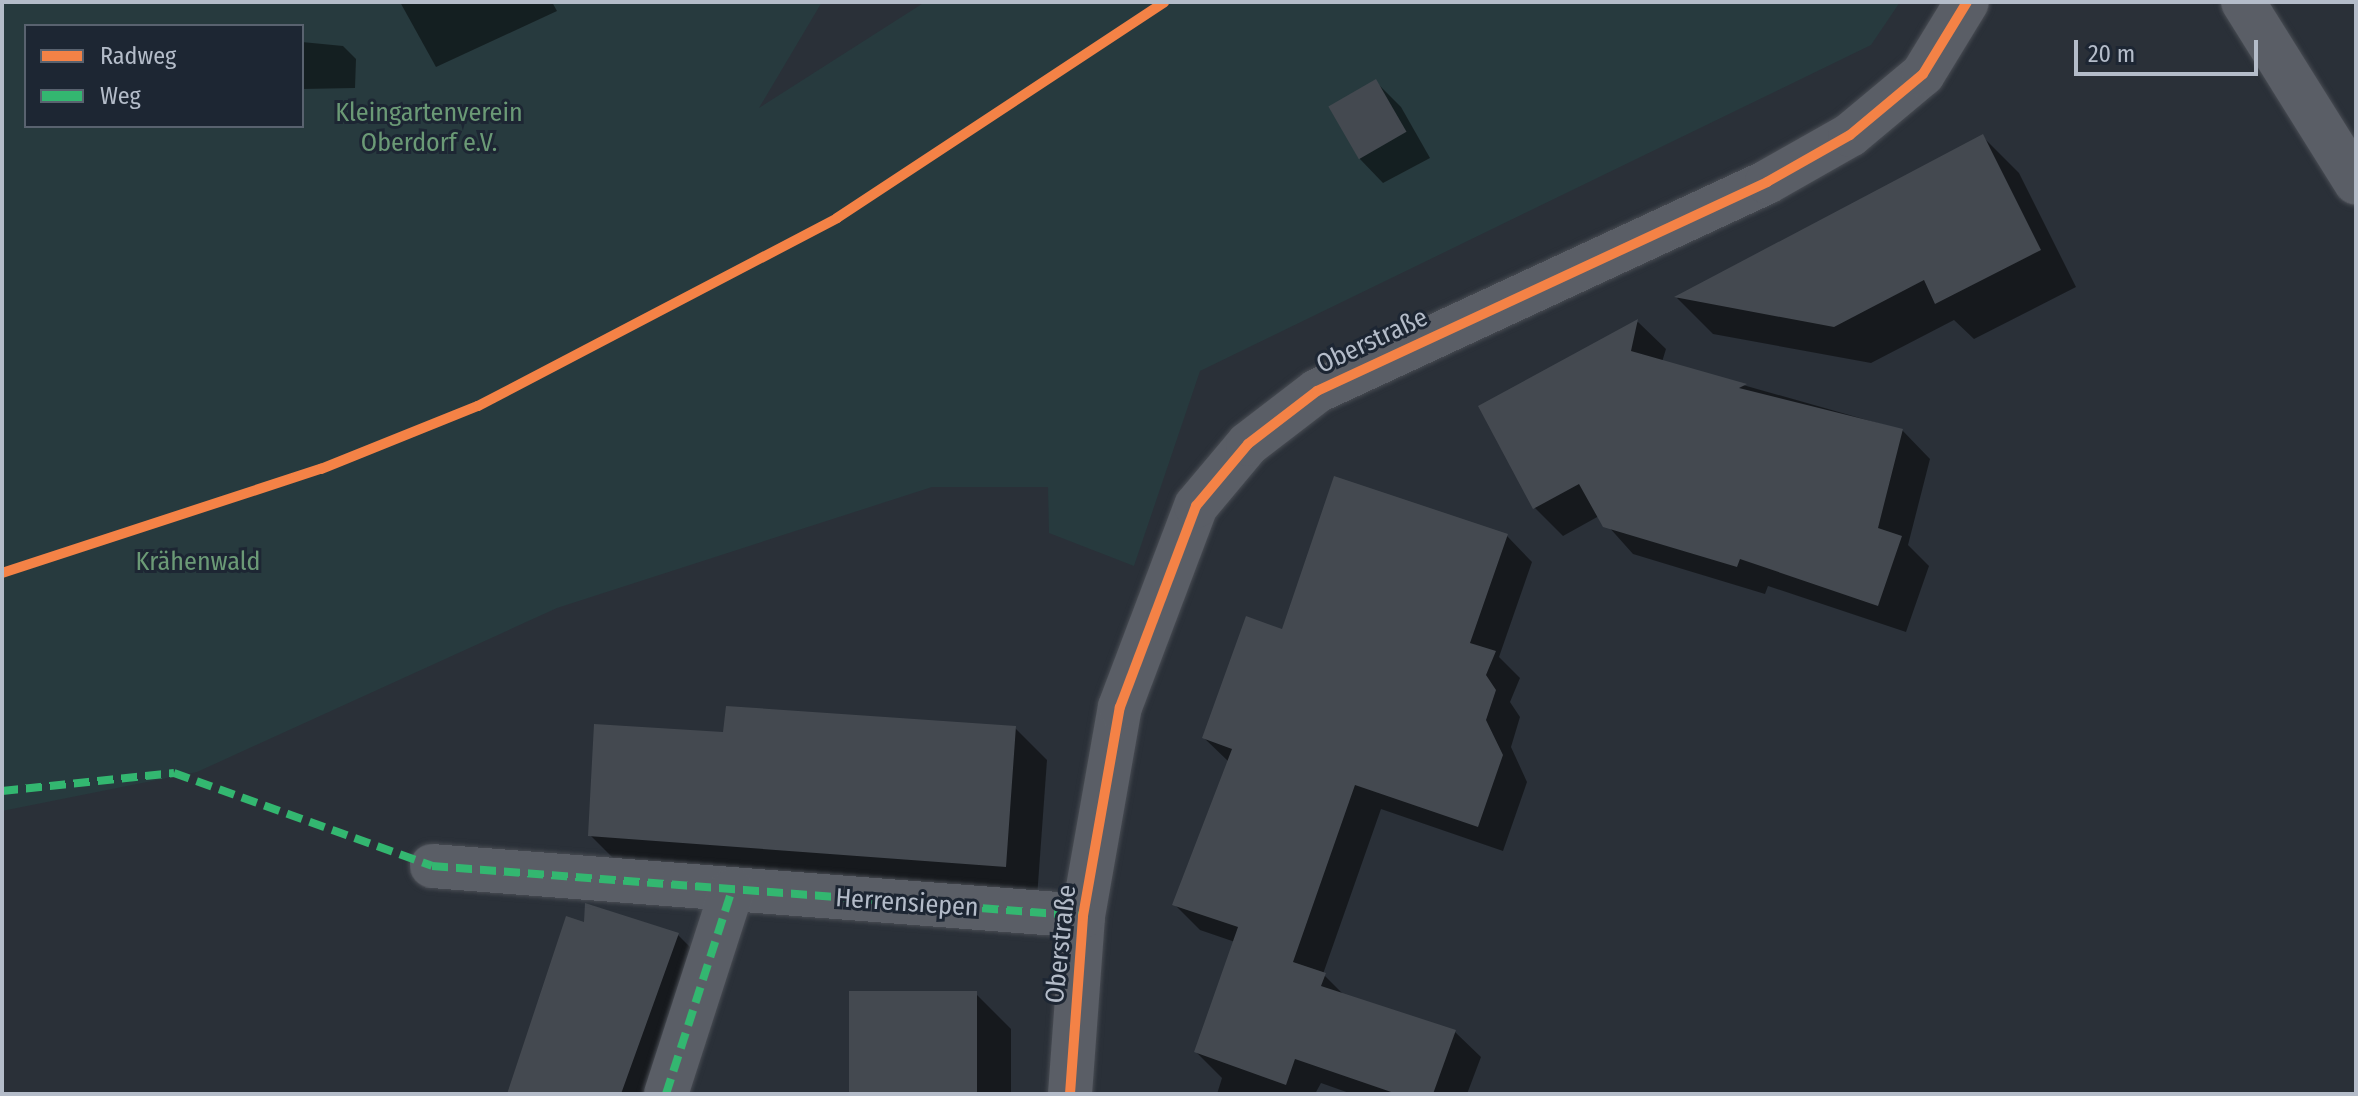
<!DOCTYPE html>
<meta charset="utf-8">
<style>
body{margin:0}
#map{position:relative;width:2358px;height:1096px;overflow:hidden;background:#2a3038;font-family:"Fira Sans Condensed",sans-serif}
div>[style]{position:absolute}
.green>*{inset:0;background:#273a3e}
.shadow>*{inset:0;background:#0007}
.building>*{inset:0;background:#444950;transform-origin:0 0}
.roads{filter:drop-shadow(0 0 2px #484c53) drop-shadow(0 0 2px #484c53)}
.minor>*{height:44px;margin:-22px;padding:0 22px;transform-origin:22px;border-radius:22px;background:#5a5e66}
.quiet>*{height:8px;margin-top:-4px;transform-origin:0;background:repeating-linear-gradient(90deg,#33b770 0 16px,transparent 0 24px)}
.cycleway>*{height:10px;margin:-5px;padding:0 5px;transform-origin:5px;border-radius:5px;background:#f48246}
span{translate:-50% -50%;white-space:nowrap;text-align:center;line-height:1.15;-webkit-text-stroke:6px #1d2633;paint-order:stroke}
.park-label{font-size:26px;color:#6b9a76}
.street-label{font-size:26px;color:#b4bcc9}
.frame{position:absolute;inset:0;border:4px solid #b4bcc9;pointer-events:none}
.legend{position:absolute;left:24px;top:24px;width:280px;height:104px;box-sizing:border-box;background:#1d2633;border:2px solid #59626f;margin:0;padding:10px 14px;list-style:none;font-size:24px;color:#b4bcc9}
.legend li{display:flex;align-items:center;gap:16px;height:40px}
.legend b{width:40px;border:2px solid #59626f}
.scale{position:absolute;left:2074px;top:40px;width:184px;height:36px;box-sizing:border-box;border:4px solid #b4bcc9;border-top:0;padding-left:10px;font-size:24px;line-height:28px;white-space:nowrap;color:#b4bcc9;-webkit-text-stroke:6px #1d2633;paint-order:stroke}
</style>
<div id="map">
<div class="green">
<i style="clip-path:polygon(evenodd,2px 2px,822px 2px,759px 108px,925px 2px,1900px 2px,1871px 45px,1200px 371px,1134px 566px,1049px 533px,1048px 487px,932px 487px,557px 608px,197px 772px,2px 811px,2px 2px,26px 26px,302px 26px,302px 126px,26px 126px,26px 26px)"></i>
</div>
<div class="shadow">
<i style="clip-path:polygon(400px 2px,552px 2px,557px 11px,436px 67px)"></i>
<i style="clip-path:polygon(302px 42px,343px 46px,356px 59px,355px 88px,302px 89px)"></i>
<i style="clip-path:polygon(1376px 82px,1401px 107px,1430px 158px,1383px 183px,1358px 157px,1331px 106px)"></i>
<i style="clip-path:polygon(1983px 137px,2019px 173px,2076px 287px,1974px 339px,1954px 320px,1871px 363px,1713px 334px,1677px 298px)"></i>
<i style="clip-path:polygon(1638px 322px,1666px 349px,1662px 362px,1902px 430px,1930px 459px,1908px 545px,1929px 566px,1906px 632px,1768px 586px,1765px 594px,1633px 554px,1599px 516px,1563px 536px,1535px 508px,1481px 406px)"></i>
<i style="clip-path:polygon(1507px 536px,1532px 562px,1499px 657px,1520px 678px,1510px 702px,1520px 717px,1511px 747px,1527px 782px,1503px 851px,1381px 809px,1323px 974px,1345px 996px,1455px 1032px,1481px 1057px,1467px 1094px,1352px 1094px,1321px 1083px,1315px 1094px,1217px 1094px,1222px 1078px,1196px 1052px,1235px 942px,1200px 930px,1175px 905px,1229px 762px,1204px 738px,1283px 632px)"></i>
<i style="clip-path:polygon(1015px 728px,1047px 760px,1037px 898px,622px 867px,590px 835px)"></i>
<i style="clip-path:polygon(678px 935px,694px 951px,645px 1094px,508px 1094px)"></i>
<i style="clip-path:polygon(976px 994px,1011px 1029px,1011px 1094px,851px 1094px)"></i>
</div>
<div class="building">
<i style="left:1376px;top:79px;width:61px;height:55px;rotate:60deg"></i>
<i style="clip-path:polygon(1983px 134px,2041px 250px,1935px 304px,1924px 280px,1834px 327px,1674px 297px)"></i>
<i style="clip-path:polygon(1638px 319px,1631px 351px,1747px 384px,1739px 388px,1903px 429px,1878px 528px,1902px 536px,1878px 606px,1740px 559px,1737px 567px,1603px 527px,1579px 484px,1533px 509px,1478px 406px)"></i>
<i style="clip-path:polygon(1334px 476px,1508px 534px,1470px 643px,1496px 651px,1486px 675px,1496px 690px,1486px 720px,1503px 755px,1478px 827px,1355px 785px,1293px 962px,1326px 973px,1321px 986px,1456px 1030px,1433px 1094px,1397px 1094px,1295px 1059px,1286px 1085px,1194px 1052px,1238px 927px,1172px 905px,1232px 749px,1202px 738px,1246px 616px,1282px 629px)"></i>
<i style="clip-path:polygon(726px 706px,1016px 726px,1006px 867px,588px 836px,594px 724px,723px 732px)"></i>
<i style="clip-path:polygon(585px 903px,679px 933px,621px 1094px,507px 1094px,566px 916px,584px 922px)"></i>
<i style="left:849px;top:991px;width:128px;height:103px"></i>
</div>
<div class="roads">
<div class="minor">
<i style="left:2243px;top:2px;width:213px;rotate:58deg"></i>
<i style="left:432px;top:866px;width:653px;rotate:4.39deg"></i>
<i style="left:666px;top:1094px;width:214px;rotate:-72.1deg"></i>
<i style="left:1070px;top:1094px;width:178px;rotate:-85.8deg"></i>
<i style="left:1083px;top:916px;width:212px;rotate:-80deg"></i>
<i style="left:1120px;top:707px;width:215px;rotate:-69.3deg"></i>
<i style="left:1196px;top:506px;width:81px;rotate:-50deg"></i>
<i style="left:1248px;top:444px;width:87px;rotate:-37.5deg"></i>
<i style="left:1317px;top:391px;width:496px;rotate:-24.9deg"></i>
<i style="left:1767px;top:182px;width:95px;rotate:-29.5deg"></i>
<i style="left:1850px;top:135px;width:95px;rotate:-39.9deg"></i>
<i style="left:1923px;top:74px;width:84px;rotate:-58.6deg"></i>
</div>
</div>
<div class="quiet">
<i style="left:2px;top:791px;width:173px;rotate:-6deg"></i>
<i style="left:174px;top:773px;width:274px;rotate:19.8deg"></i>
<i style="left:432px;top:866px;width:653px;rotate:4.39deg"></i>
<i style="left:666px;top:1094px;width:214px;rotate:-72.1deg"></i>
</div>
<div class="cycleway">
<i style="left:2px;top:573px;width:336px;rotate:-18.1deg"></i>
<i style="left:321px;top:469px;width:169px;rotate:-21.9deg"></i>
<i style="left:478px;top:406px;width:405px;rotate:-27.6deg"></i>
<i style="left:837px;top:218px;width:392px;rotate:-33.4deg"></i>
<i style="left:1070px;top:1094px;width:178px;rotate:-85.8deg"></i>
<i style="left:1083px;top:916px;width:212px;rotate:-80deg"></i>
<i style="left:1120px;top:707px;width:215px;rotate:-69.3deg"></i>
<i style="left:1196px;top:506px;width:81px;rotate:-50deg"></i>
<i style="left:1248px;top:444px;width:87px;rotate:-37.5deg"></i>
<i style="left:1317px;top:391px;width:496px;rotate:-24.9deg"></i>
<i style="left:1767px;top:182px;width:95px;rotate:-29.5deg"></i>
<i style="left:1850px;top:135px;width:95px;rotate:-39.9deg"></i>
<i style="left:1923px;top:74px;width:84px;rotate:-58.6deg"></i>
</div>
<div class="park-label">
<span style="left:429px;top:128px">Kleingartenverein<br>Oberdorf e.V.</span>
<span style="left:198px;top:562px">Krähenwald</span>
</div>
<div class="street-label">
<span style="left:1372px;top:341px;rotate:-25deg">Oberstraße</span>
<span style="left:907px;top:903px;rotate:4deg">Herrensiepen</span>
<span style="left:1061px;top:944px;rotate:-84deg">Oberstraße</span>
</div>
<div class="frame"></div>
<ul class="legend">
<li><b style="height:10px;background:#f48246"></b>Radweg</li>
<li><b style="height:10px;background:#33b770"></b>Weg</li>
</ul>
<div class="scale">20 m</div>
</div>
